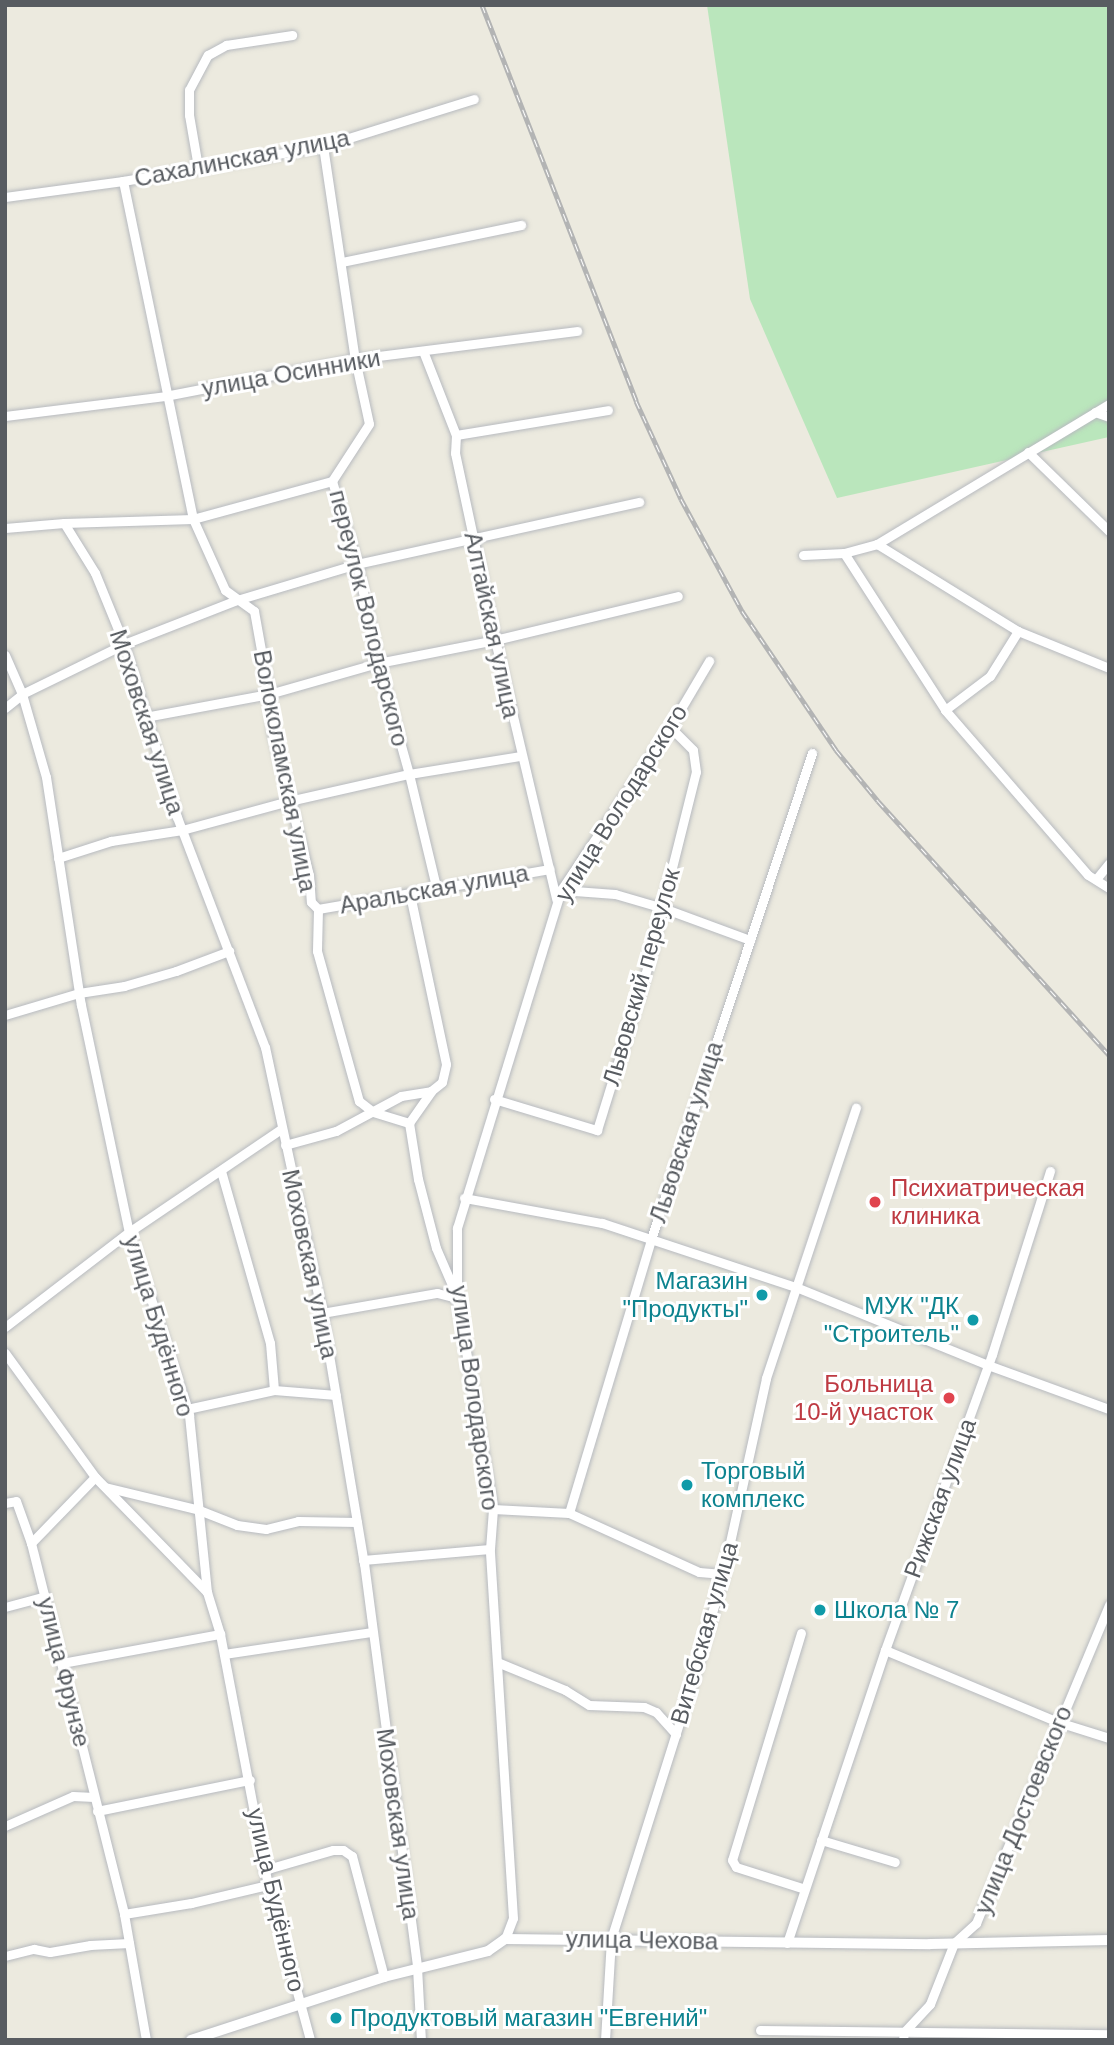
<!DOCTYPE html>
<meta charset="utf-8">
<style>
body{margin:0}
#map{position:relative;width:1114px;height:2045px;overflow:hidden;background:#eceadf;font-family:Arial,sans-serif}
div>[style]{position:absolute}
.green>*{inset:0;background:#bae6bc}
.roads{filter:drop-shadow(0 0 2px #b7babf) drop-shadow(0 0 2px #b7babf)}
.minor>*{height:9px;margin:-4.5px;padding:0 4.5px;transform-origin:4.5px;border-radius:4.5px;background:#fff}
.tertiary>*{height:10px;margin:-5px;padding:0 5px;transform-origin:5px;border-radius:5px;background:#fff}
.rail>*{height:5px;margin-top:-2.5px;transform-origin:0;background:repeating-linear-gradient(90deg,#fff 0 8px,#b3b4b4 0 16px);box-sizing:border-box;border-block:2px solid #b3b4b4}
.dots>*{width:19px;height:19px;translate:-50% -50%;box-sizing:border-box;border:4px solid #fff;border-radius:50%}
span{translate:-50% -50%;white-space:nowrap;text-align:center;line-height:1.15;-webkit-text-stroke:6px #fff;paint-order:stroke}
.street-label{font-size:24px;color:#585c61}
.health-label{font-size:24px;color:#be3a42}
.left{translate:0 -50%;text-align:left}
.right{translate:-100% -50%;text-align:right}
.culture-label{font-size:24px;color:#0d838f}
.frame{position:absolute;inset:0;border:7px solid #585c61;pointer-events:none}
</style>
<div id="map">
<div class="green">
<i style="clip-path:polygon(707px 5px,1109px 5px,1109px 437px,837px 498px,750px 299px)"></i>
</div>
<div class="roads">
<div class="minor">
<i style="left:323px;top:146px;width:215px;rotate:81.5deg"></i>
<i style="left:355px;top:359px;width:66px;rotate:77.8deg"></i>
<i style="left:369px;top:424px;width:68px;rotate:123deg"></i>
<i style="left:332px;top:481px;width:87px;rotate:73.2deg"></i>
<i style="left:357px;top:564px;width:101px;rotate:78deg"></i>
<i style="left:378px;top:663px;width:115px;rotate:74.4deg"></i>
<i style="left:409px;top:774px;width:120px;rotate:76.5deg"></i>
<i style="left:198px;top:167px;width:53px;rotate:-99.8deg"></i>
<i style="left:189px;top:115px;width:25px;rotate:-90deg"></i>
<i style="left:189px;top:90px;width:40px;rotate:-62deg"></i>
<i style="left:208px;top:55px;width:21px;rotate:-29deg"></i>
<i style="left:226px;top:45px;width:67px;rotate:-8.6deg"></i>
<i style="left:123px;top:181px;width:345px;rotate:78.3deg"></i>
<i style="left:193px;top:519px;width:78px;rotate:65.7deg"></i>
<i style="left:225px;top:590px;width:36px;rotate:36deg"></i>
<i style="left:254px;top:611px;width:84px;rotate:79.8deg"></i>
<i style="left:269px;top:694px;width:37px;rotate:85deg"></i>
<i style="left:272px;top:731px;width:149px;rotate:75.6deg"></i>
<i style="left:309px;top:875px;width:27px;rotate:86deg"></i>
<i style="left:311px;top:902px;width:10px;rotate:45deg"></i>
<i style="left:318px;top:909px;width:42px;rotate:91.4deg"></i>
<i style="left:317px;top:951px;width:156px;rotate:74.4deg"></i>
<i style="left:359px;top:1101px;width:18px;rotate:38deg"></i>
<i style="left:373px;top:1112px;width:38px;rotate:17deg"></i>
<i style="left:409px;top:1123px;width:57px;rotate:80.9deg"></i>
<i style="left:418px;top:1179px;width:71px;rotate:75.4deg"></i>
<i style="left:436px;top:1248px;width:48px;rotate:66.6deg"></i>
<i style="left:5px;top:197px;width:119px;rotate:-7.7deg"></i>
<i style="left:123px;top:181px;width:203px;rotate:-9.9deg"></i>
<i style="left:323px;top:146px;width:158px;rotate:-17.3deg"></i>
<i style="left:342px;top:262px;width:183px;rotate:-11.7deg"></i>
<i style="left:423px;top:351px;width:90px;rotate:68.6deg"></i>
<i style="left:456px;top:435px;width:18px;rotate:93deg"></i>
<i style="left:455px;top:453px;width:191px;rotate:77.9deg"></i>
<i style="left:495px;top:640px;width:266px;rotate:76.7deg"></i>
<i style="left:1095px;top:412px;width:15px;rotate:20deg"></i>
<i style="left:5px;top:416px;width:161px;rotate:-7.1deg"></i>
<i style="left:165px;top:396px;width:194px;rotate:-11deg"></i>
<i style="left:355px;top:359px;width:224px;rotate:-7.2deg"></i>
<i style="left:456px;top:435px;width:154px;rotate:-9.3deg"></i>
<i style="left:1028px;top:452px;width:113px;rotate:44.3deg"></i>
<i style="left:64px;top:523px;width:59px;rotate:58.2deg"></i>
<i style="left:95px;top:573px;width:77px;rotate:67.8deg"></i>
<i style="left:124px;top:644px;width:181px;rotate:73deg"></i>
<i style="left:177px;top:817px;width:246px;rotate:69.1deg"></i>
<i style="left:265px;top:1047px;width:272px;rotate:77.9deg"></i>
<i style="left:322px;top:1313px;width:254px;rotate:80.5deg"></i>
<i style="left:364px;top:1563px;width:407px;rotate:82.5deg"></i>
<i style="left:417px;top:1967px;width:73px;rotate:86.9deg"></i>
<i style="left:5px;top:528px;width:59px;rotate:-4.8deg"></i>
<i style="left:64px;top:523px;width:129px;rotate:-1.8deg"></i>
<i style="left:193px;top:519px;width:144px;rotate:-15.3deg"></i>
<i style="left:877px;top:544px;width:166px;rotate:31.7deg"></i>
<i style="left:1018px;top:631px;width:98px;rotate:22.1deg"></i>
<i style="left:844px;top:553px;width:187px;rotate:57.2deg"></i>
<i style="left:945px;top:710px;width:218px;rotate:49.1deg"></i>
<i style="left:1088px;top:875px;width:25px;rotate:32deg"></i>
<i style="left:803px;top:555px;width:41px;rotate:-2.8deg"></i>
<i style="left:844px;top:553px;width:34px;rotate:-15deg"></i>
<i style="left:877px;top:544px;width:271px;rotate:-31.1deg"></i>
<i style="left:5px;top:655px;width:43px;rotate:66.4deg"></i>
<i style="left:22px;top:694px;width:86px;rotate:73.9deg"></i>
<i style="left:46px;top:777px;width:231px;rotate:81.3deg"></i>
<i style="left:81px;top:1005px;width:232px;rotate:78.1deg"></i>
<i style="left:129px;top:1232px;width:193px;rotate:71.8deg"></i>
<i style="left:189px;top:1415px;width:178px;rotate:84.2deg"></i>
<i style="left:207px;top:1592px;width:44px;rotate:72.8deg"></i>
<i style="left:220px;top:1634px;width:256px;rotate:79.2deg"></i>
<i style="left:268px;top:1885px;width:161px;rotate:74.8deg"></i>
<i style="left:5px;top:708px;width:22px;rotate:-39deg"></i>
<i style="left:22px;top:694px;width:114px;rotate:-26.1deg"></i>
<i style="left:124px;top:644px;width:121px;rotate:-21.3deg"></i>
<i style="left:237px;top:600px;width:125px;rotate:-16.7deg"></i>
<i style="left:357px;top:564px;width:289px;rotate:-12.4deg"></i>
<i style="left:945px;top:710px;width:56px;rotate:-37.1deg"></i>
<i style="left:990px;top:676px;width:53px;rotate:-58.1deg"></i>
<i style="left:145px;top:717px;width:126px;rotate:-10.5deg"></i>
<i style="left:269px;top:694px;width:113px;rotate:-15.9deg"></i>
<i style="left:378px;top:663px;width:119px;rotate:-11.1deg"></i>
<i style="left:495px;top:640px;width:188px;rotate:-13.5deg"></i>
<i style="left:58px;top:858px;width:56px;rotate:-17.8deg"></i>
<i style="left:111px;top:841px;width:72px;rotate:-8.8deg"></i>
<i style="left:182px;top:830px;width:111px;rotate:-15.2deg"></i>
<i style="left:289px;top:801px;width:123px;rotate:-12.7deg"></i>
<i style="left:409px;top:774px;width:112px;rotate:-9.2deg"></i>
<i style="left:1097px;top:878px;width:19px;rotate:-51deg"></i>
<i style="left:561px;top:890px;width:54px;rotate:4.2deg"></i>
<i style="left:615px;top:894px;width:50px;rotate:16.3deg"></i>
<i style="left:663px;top:908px;width:93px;rotate:20.2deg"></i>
<i style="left:318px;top:909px;width:235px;rotate:-9.8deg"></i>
<i style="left:5px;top:1015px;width:77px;rotate:-16.6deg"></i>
<i style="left:79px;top:993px;width:46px;rotate:-8.8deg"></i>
<i style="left:124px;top:986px;width:54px;rotate:-16.1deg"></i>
<i style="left:176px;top:971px;width:57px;rotate:-20.7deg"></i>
<i style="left:494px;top:1099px;width:108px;rotate:16.8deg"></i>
<i style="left:597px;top:1130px;width:170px;rotate:-72.8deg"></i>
<i style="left:647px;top:968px;width:202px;rotate:-76deg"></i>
<i style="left:696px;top:772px;width:22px;rotate:-98deg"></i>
<i style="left:693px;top:750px;width:33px;rotate:-135deg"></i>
<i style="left:409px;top:1123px;width:39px;rotate:-55deg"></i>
<i style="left:431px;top:1091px;width:14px;rotate:-39deg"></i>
<i style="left:442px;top:1082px;width:18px;rotate:-77deg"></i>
<i style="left:446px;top:1064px;width:173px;rotate:-102deg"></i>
<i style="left:285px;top:1145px;width:53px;rotate:-15.4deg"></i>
<i style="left:336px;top:1131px;width:74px;rotate:-28.3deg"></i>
<i style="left:401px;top:1096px;width:30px;rotate:-9deg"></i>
<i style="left:221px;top:1171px;width:179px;rotate:74.1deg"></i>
<i style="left:270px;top:1343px;width:47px;rotate:85.1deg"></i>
<i style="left:464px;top:1198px;width:140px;rotate:10.3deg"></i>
<i style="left:602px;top:1223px;width:204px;rotate:18.3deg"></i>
<i style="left:796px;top:1287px;width:207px;rotate:22.1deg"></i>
<i style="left:988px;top:1365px;width:129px;rotate:20deg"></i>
<i style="left:322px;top:1313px;width:117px;rotate:-9.9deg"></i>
<i style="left:437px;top:1293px;width:21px;rotate:14deg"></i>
<i style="left:5px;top:1327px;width:156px;rotate:-37.5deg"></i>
<i style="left:129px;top:1232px;width:184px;rotate:-34.1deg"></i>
<i style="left:5px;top:1353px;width:153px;rotate:54deg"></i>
<i style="left:95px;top:1477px;width:92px;rotate:134.1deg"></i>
<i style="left:31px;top:1543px;width:382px;rotate:75.9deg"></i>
<i style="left:124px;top:1914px;width:128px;rotate:80.1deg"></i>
<i style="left:187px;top:1409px;width:89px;rotate:-12.3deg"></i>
<i style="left:274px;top:1390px;width:62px;rotate:4.6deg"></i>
<i style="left:95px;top:1477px;width:161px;rotate:45.8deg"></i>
<i style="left:105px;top:1487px;width:97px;rotate:13.7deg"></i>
<i style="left:199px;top:1510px;width:41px;rotate:21.5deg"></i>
<i style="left:237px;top:1525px;width:29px;rotate:8deg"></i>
<i style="left:266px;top:1529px;width:33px;rotate:-14deg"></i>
<i style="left:298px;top:1521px;width:59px;rotate:1deg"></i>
<i style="left:5px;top:1503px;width:11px;rotate:-10deg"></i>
<i style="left:16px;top:1501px;width:45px;rotate:70.3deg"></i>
<i style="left:493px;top:1509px;width:76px;rotate:3deg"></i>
<i style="left:569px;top:1513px;width:143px;rotate:24.4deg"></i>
<i style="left:699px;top:1572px;width:24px;rotate:5deg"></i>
<i style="left:569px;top:1513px;width:286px;rotate:-73.3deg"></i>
<i style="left:651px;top:1239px;width:512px;rotate:-71.67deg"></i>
<i style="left:363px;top:1560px;width:127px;rotate:-5deg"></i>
<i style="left:5px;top:1607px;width:42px;rotate:-15deg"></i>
<i style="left:801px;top:1633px;width:237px;rotate:106.9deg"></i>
<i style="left:732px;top:1860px;width:8px;rotate:60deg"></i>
<i style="left:736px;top:1867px;width:72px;rotate:17.7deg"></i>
<i style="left:885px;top:1650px;width:187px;rotate:22.6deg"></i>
<i style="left:1058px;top:1722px;width:53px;rotate:17.4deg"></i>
<i style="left:224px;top:1654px;width:150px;rotate:-8.5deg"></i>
<i style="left:497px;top:1662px;width:74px;rotate:22.4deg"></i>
<i style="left:565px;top:1690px;width:28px;rotate:32deg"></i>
<i style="left:589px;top:1705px;width:55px;rotate:2.1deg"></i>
<i style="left:644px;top:1707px;width:13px;rotate:23deg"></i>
<i style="left:656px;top:1712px;width:30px;rotate:48deg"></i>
<i style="left:62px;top:1663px;width:161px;rotate:-10.4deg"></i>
<i style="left:97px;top:1811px;width:156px;rotate:-11.5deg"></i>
<i style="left:5px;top:1826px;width:74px;rotate:-23.8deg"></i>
<i style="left:73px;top:1796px;width:21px;rotate:3deg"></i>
<i style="left:821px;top:1840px;width:77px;rotate:16.6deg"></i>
<i style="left:264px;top:1870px;width:72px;rotate:-16.2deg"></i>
<i style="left:333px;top:1850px;width:10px"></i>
<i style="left:343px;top:1850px;width:11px;rotate:34deg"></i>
<i style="left:352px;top:1856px;width:125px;rotate:75.2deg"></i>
<i style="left:124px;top:1914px;width:68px;rotate:-9.3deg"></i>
<i style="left:191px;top:1903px;width:79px;rotate:-13.2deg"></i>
<i style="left:505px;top:1939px;width:22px;rotate:-69deg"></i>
<i style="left:513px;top:1918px;width:370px;rotate:-93.6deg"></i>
<i style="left:490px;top:1549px;width:40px;rotate:-85.7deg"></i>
<i style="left:493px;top:1509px;width:214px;rotate:-99.7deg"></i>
<i style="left:457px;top:1298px;width:70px;rotate:-90deg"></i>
<i style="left:457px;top:1228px;width:354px;rotate:-72.9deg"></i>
<i style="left:561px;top:890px;width:196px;rotate:-56.2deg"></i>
<i style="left:670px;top:727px;width:77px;rotate:-59.4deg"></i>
<i style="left:787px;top:1943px;width:309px;rotate:-71.5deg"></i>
<i style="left:885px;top:1650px;width:315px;rotate:-70.1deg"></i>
<i style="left:992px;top:1354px;width:192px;rotate:-72.4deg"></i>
<i style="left:5px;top:1956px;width:30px;rotate:-14deg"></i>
<i style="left:34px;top:1949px;width:16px;rotate:11deg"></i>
<i style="left:50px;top:1952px;width:41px;rotate:-9.9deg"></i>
<i style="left:90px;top:1945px;width:39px;rotate:-3deg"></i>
<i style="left:760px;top:2030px;width:349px;rotate:0.7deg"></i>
<i style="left:605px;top:2040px;width:101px;rotate:-86.6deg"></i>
<i style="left:611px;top:1939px;width:282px;rotate:-72.5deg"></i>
<i style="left:696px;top:1670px;width:100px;rotate:-74.3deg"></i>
<i style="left:723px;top:1574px;width:201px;rotate:-77.6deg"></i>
<i style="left:766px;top:1378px;width:285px;rotate:-71.6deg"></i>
<i style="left:903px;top:2040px;width:8px;rotate:-83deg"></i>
<i style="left:904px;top:2032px;width:38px;rotate:-47deg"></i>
<i style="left:930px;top:2004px;width:66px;rotate:-68.5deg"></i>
<i style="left:954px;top:1943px;width:30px;rotate:-42deg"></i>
<i style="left:976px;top:1923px;width:345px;rotate:-67.3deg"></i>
</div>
<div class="tertiary">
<i style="left:191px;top:2040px;width:203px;rotate:-18.1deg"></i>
<i style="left:384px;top:1977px;width:107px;rotate:-14deg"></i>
<i style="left:488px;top:1951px;width:21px;rotate:-35deg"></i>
<i style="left:505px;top:1939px;width:425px;rotate:0.7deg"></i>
<i style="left:930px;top:1944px;width:179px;rotate:-1.3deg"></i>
</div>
</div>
<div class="rail">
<i style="left:482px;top:5px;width:425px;rotate:68.7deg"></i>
<i style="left:636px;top:401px;width:108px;rotate:65.3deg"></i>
<i style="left:681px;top:499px;width:128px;rotate:61.4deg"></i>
<i style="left:742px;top:611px;width:168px;rotate:55.9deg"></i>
<i style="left:836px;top:750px;width:66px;rotate:50.5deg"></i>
<i style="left:878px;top:801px;width:343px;rotate:47.7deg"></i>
</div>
<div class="dots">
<i style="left:875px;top:1202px;background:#e0444e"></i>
<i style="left:762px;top:1295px;background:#0f9aa8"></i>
<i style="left:973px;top:1320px;background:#0f9aa8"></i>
<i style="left:949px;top:1398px;background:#e0444e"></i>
<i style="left:687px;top:1485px;background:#0f9aa8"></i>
<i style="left:820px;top:1610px;background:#0f9aa8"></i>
<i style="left:336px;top:2018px;background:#0f9aa8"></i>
</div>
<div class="street-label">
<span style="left:242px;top:158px;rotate:-11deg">Сахалинская улица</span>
<span style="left:291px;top:373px;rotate:-10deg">улица Осинники</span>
<span style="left:369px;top:618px;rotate:76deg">переулок Володарского</span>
<span style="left:492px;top:625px;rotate:78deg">Алтайская улица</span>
<span style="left:147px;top:722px;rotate:72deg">Моховская улица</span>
<span style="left:285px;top:771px;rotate:79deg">Волоколамская улица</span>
<span style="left:621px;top:803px;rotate:-58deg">улица Володарского</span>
<span style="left:434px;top:889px;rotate:-10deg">Аральская улица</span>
<span style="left:641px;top:977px;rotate:-74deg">Львовский переулок</span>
<span style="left:686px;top:1132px;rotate:-72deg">Львовская улица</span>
<span style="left:310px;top:1264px;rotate:78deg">Моховская улица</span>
<span style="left:159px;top:1326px;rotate:73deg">улица Будённого</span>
<span style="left:475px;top:1398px;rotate:82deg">улица Володарского</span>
<span style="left:940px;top:1498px;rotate:-70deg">Рижская улица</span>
<span style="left:704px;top:1633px;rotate:-74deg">Витебская улица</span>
<span style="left:64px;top:1672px;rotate:76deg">улица Фрунзе</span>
<span style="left:1023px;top:1810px;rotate:-68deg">улица Достоевского</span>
<span style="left:398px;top:1824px;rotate:82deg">Моховская улица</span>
<span style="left:276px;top:1900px;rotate:77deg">улица Будённого</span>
<span style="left:642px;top:1940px;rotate:1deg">улица Чехова</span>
</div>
<div class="health-label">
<span class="left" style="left:891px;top:1202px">Психиатрическая<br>клиника</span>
<span class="right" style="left:933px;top:1398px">Больница<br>10-й участок</span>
</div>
<div class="culture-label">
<span class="right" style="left:748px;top:1295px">Магазин<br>"Продукты"</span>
<span class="right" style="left:959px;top:1320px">МУК "ДК<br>"Строитель"</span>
<span class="left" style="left:701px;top:1485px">Торговый<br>комплекс</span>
<span class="left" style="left:834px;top:1610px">Школа № 7</span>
<span class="left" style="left:350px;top:2018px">Продуктовый магазин "Евгений"</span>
</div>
<div class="frame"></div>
</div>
